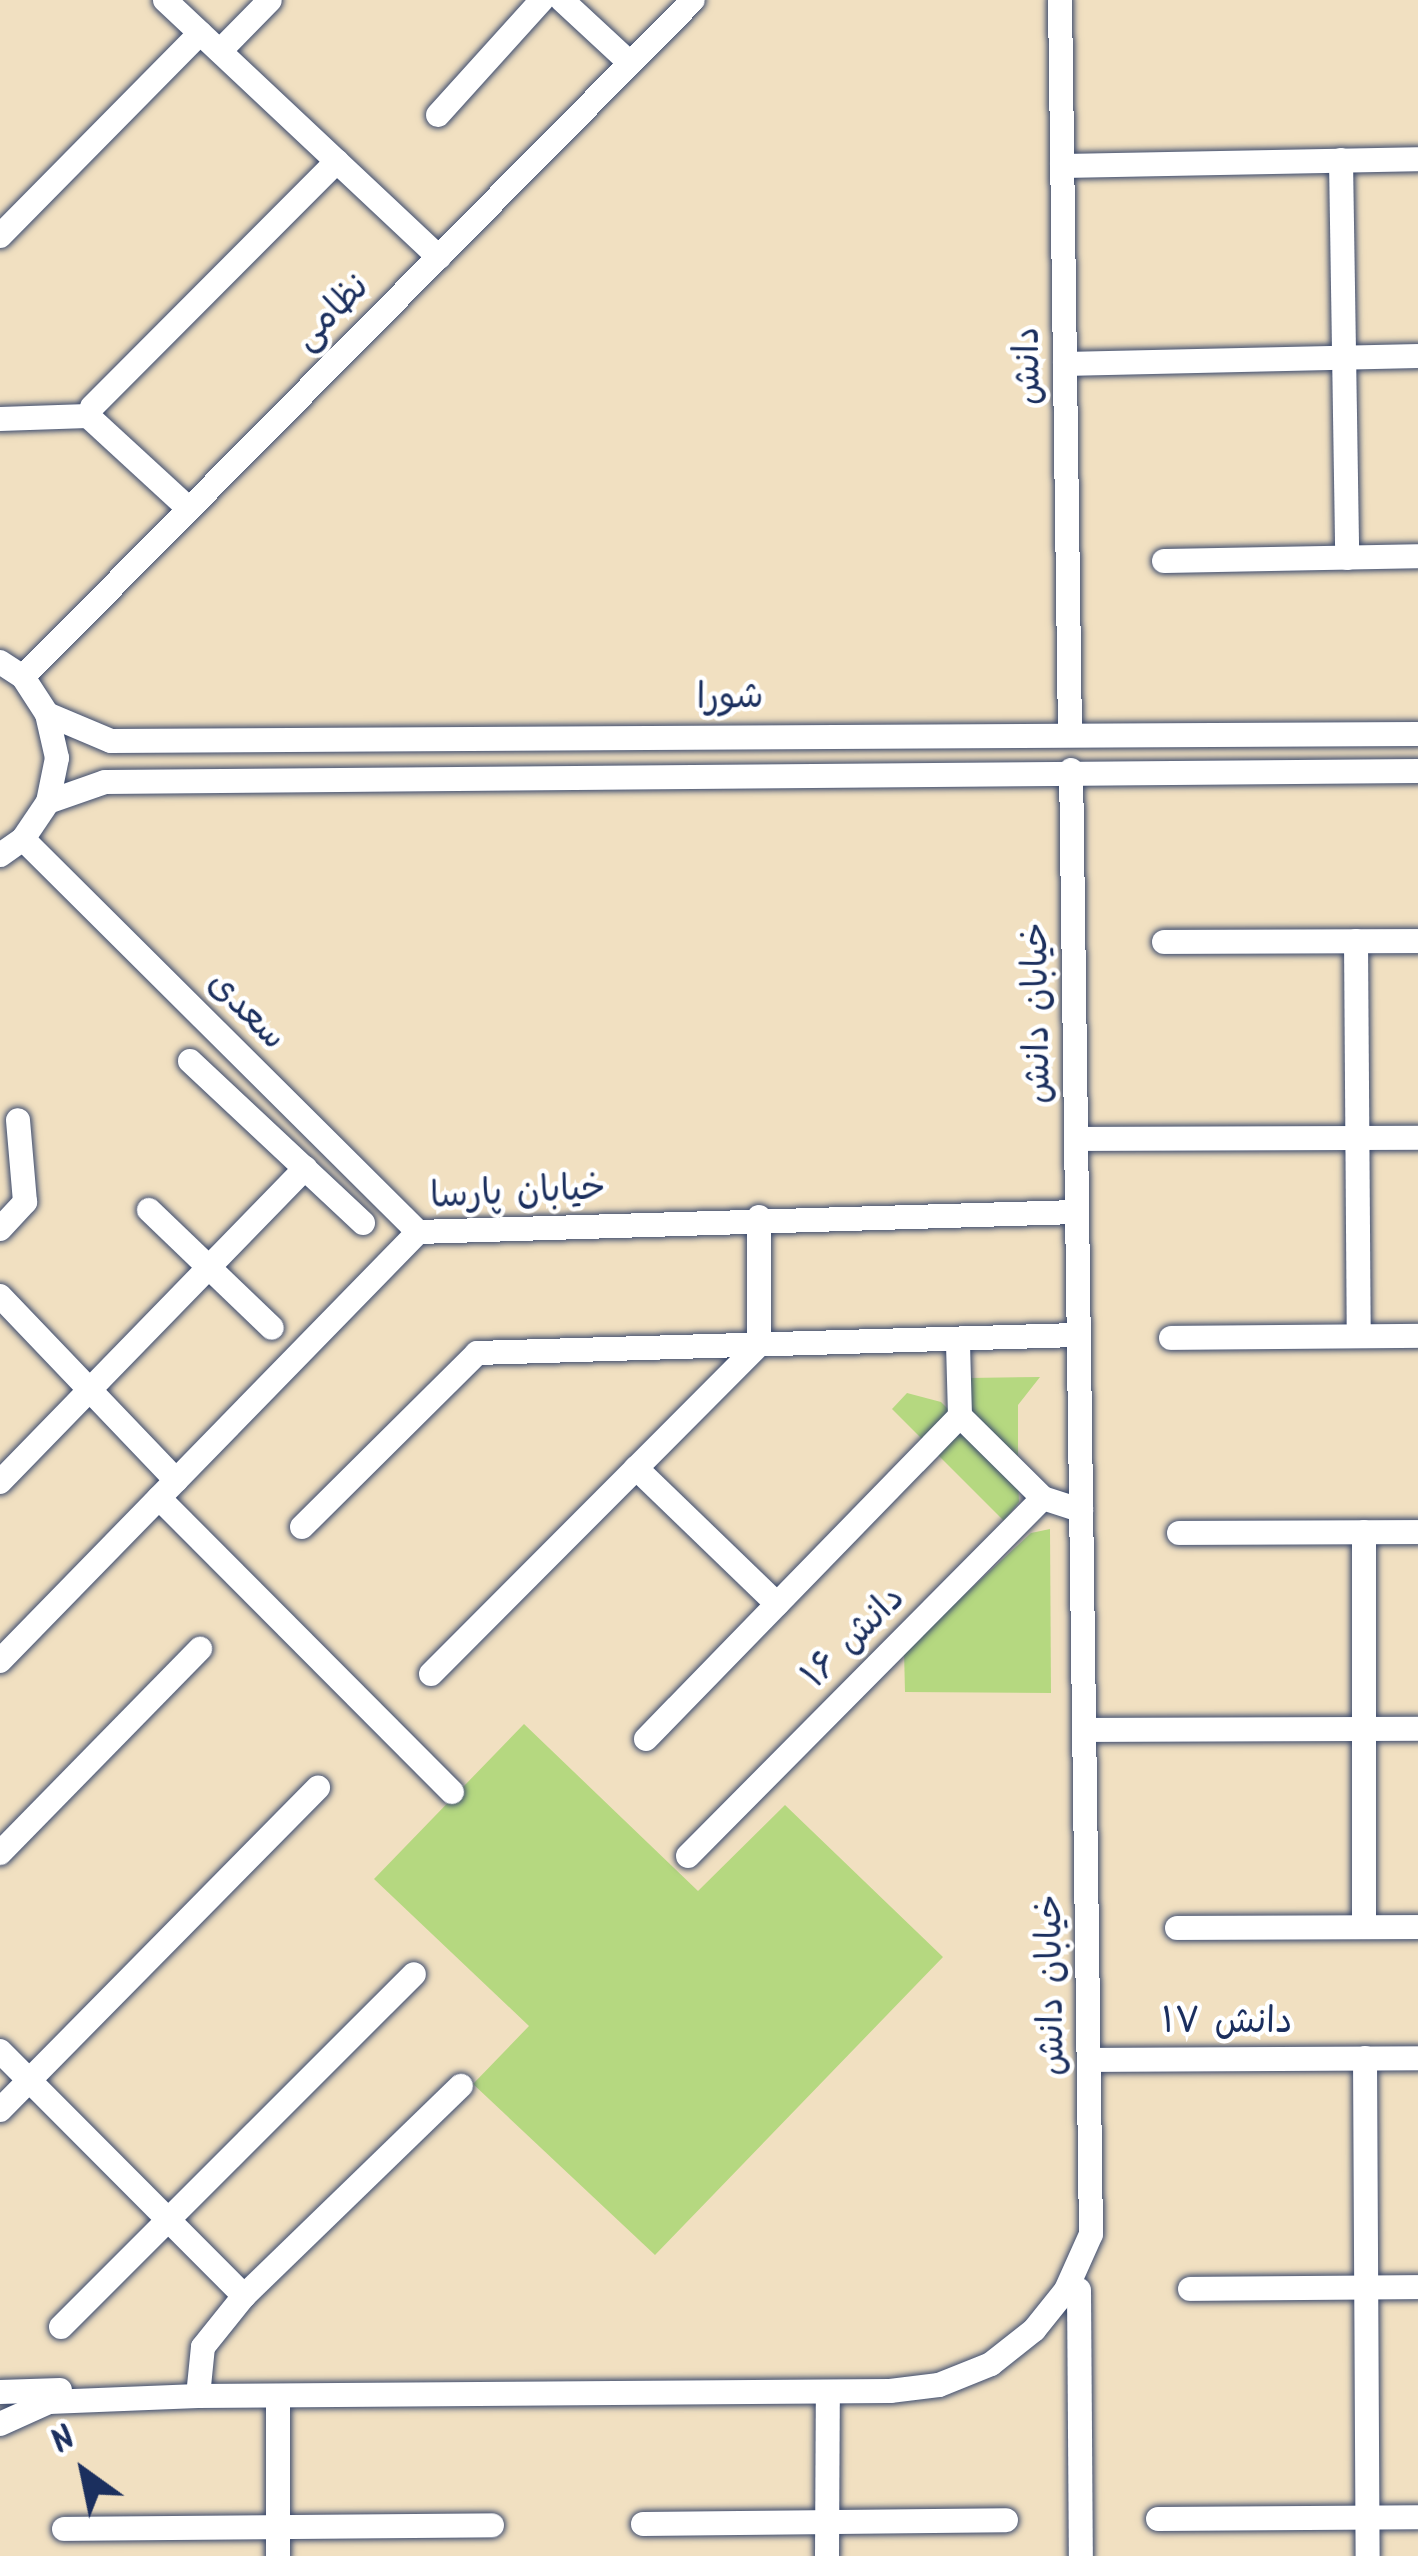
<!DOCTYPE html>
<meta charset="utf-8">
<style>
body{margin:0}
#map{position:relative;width:1418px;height:2556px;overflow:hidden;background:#f1e0c1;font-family:Kalam,"Playpen Sans Arabic",sans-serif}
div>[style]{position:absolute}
.green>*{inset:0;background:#b5d880}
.roads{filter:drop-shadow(0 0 3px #3b4a6d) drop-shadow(0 0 3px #3b4a6d)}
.minor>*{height:24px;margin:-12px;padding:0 12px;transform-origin:12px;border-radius:12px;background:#fff}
span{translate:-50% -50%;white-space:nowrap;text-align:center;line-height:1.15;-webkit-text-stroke:9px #fff;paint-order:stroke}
.street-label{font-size:36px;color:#1b2f5e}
.north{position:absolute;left:24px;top:2412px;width:120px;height:120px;-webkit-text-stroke:9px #fff;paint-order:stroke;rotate:327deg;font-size:33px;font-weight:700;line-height:48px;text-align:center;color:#1b2f5e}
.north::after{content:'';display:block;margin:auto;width:42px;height:54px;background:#1b2f5e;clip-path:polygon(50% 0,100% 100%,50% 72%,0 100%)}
</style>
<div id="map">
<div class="green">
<i style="clip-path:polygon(1040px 1377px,1018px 1405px,1018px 1456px,970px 1412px,968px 1378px)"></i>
<i style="clip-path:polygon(907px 1393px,941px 1402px,1018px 1479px,1019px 1502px,1004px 1521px,892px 1409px)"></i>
<i style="clip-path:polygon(1050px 1529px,1051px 1693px,905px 1692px,904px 1651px,1031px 1533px)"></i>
<i style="clip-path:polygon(524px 1724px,698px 1891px,785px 1805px,943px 1957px,655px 2255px,473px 2084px,529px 2026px,374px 1879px)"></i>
</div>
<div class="roads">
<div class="minor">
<i style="left:165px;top:0;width:376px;rotate:43.2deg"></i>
<i style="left:562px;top:0;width:93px;rotate:42.8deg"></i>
<i style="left:1060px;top:0;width:731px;rotate:89.22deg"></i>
<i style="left:220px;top:51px;width:71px;rotate:-45.6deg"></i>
<i style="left:438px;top:115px;width:155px;rotate:-47.9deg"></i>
<i style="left:1341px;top:160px;width:398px;rotate:89.1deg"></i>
<i style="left:1062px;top:166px;width:356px;rotate:-1.1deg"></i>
<i style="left:0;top:236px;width:285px;rotate:-45.4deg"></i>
<i style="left:1065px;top:364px;width:353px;rotate:-1.3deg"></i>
<i style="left:92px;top:407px;width:347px;rotate:-45.1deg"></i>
<i style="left:0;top:419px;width:88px;rotate:-2deg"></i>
<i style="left:88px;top:416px;width:137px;rotate:42.6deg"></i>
<i style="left:1164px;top:561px;width:254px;rotate:-1.1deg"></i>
<i style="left:0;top:662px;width:27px;rotate:33deg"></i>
<i style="left:23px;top:677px;width:44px;rotate:57deg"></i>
<i style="left:47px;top:714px;width:45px;rotate:77.2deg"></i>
<i style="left:57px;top:758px;width:45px;rotate:101.6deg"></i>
<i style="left:48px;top:802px;width:45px;rotate:124deg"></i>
<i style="left:23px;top:839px;width:28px;rotate:145deg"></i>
<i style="left:23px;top:677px;width:952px;rotate:-45.3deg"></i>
<i style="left:47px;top:714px;width:69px;rotate:22.9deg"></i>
<i style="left:111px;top:741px;width:1307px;rotate:-0.31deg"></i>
<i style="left:48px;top:802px;width:60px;rotate:-19.3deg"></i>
<i style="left:105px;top:782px;width:1313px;rotate:-0.48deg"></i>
<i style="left:23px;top:839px;width:557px;rotate:44.85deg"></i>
<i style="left:1356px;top:941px;width:394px;rotate:89.6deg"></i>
<i style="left:1164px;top:942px;width:254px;rotate:-0.2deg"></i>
<i style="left:190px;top:1061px;width:237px;rotate:43.1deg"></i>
<i style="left:1076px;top:1139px;width:342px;rotate:-0.2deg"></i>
<i style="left:149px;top:1210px;width:170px;rotate:43.8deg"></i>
<i style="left:0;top:1229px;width:37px;rotate:-47deg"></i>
<i style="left:25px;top:1202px;width:82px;rotate:-94.9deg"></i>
<i style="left:0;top:1296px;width:255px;rotate:46.3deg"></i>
<i style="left:1171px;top:1338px;width:247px;rotate:-0.5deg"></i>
<i style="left:958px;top:1344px;width:72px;rotate:88.4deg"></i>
<i style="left:960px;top:1416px;width:117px;rotate:44.7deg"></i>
<i style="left:636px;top:1468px;width:196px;rotate:44deg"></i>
<i style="left:0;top:1482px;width:438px;rotate:-45.8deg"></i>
<i style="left:159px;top:1498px;width:415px;rotate:45.1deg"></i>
<i style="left:302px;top:1527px;width:247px;rotate:-44.8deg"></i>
<i style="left:477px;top:1353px;width:601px;rotate:-1.72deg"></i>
<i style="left:1179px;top:1533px;width:239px;rotate:-0.2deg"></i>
<i style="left:0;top:1661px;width:599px;rotate:-45.74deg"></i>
<i style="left:418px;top:1232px;width:659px;rotate:-1.74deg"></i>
<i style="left:431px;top:1674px;width:465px;rotate:-45.1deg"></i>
<i style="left:759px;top:1345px;width:128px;rotate:-90deg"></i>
<i style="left:1084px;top:1730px;width:334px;rotate:-0.2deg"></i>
<i style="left:646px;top:1739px;width:450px;rotate:-45.8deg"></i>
<i style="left:0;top:1853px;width:286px;rotate:-45.6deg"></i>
<i style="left:688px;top:1856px;width:504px;rotate:-45.24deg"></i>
<i style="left:1043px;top:1498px;width:40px;rotate:18deg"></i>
<i style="left:1364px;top:1927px;width:395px;rotate:-90deg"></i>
<i style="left:1177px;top:1928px;width:241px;rotate:-0.2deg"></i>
<i style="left:0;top:2051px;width:346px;rotate:45.1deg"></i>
<i style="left:1365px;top:2058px;width:498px;rotate:89.7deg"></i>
<i style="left:1089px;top:2060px;width:329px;rotate:-0.3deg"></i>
<i style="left:0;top:2110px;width:453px;rotate:-45.4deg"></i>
<i style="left:1190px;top:2289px;width:228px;rotate:-0.5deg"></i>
<i style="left:1079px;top:2290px;width:266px;rotate:89.6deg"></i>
<i style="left:61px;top:2327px;width:499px;rotate:-45deg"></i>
<i style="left:0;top:2392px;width:60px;rotate:-1.9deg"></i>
<i style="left:198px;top:2396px;width:49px;rotate:-84.2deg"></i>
<i style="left:203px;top:2347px;width:65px;rotate:-51.2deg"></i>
<i style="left:244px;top:2296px;width:302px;rotate:-44.1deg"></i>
<i style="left:278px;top:2398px;width:158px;rotate:90deg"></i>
<i style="left:0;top:2424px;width:54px;rotate:-24.2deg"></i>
<i style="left:49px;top:2402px;width:149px;rotate:-2.3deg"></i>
<i style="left:198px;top:2396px;width:692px;rotate:-0.41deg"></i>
<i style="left:890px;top:2391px;width:49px;rotate:-7deg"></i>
<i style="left:939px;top:2385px;width:56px;rotate:-22deg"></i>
<i style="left:991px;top:2364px;width:55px;rotate:-38.3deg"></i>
<i style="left:1034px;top:2330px;width:51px;rotate:-51.3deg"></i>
<i style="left:1066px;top:2290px;width:61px;rotate:-65.9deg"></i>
<i style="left:1091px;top:2234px;width:1464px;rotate:-90.78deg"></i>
<i style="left:1158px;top:2519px;width:260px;rotate:-0.4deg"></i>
<i style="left:643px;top:2524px;width:363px;rotate:-0.6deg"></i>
<i style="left:64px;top:2529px;width:428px;rotate:-0.5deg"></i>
<i style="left:827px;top:2556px;width:164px;rotate:-89.7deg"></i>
</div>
</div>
<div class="street-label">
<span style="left:332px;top:313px;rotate:-45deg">نظامی</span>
<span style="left:1029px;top:366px;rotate:-91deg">دانش</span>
<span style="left:730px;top:698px;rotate:-1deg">شورا</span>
<span style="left:246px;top:1011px;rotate:45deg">سعدی</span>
<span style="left:1038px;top:1013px;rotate:-91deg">خیابان دانش</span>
<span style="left:518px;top:1193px;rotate:-3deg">خیابان پارسا</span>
<span style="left:854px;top:1638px;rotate:-45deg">دانش ۱۶</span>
<span style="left:1052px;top:1985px;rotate:-91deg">خیابان دانش</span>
<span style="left:1227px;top:2023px">دانش ۱۷</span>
</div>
<div class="north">N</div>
</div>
